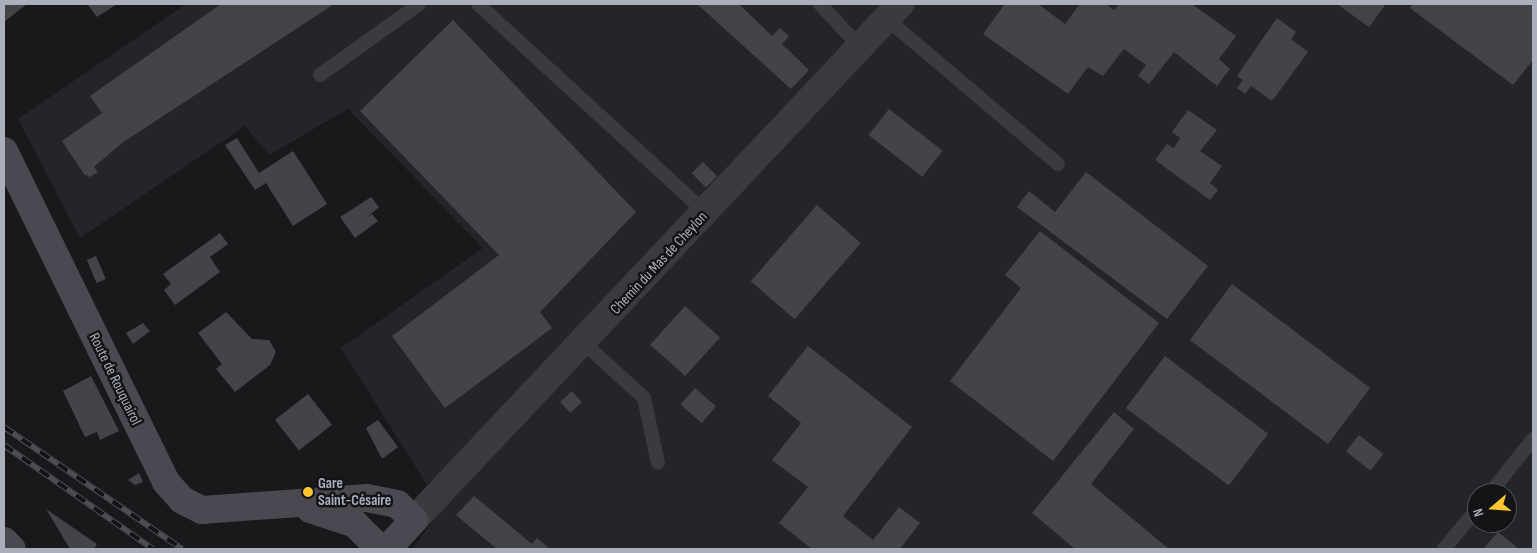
<!DOCTYPE html>
<meta charset="utf-8">
<style>
body{margin:0}
#map{position:relative;width:1537px;height:553px;overflow:hidden;background:#19191c;font-family:"Sofia Sans Condensed",sans-serif}
div>[style]{position:absolute}
.built>*{inset:0;background:#252529}
.building>*{inset:0;background:#434449;transform-origin:0 0}
.lane>*{height:14px;margin:-7px;padding:0 7px;transform-origin:7px;border-radius:7px;background:#3a3b41}
.street>*{height:28px;margin:-14px;padding:0 14px;transform-origin:14px;border-radius:14px;background:#3a3b41}
.secondary>*{height:28px;margin:-14px;padding:0 14px;transform-origin:14px;border-radius:14px;background:#484951}
.rail>*{height:5.5px;margin-top:-2.75px;transform-origin:0;background:repeating-linear-gradient(90deg,#141417 0 11px,#4d4e56 0 22px);box-sizing:border-box;border-block:1px solid #4d4e56}
.dots>*{width:14px;height:14px;translate:-50% -50%;box-sizing:border-box;border:2px solid #141417;border-radius:50%}
span{translate:-50% -50%;white-space:nowrap;text-align:center;line-height:1.15;-webkit-text-stroke:5px #141417;paint-order:stroke}
.street-label{font-size:15px;color:#abafbc}
.poi-label{font-size:15px;color:#abafbc;font-weight:700}
.left{translate:0 -50%;text-align:left}
.frame{position:absolute;inset:0;border:5px solid #abafbc;pointer-events:none}
.north{position:absolute;left:1467px;top:483px;width:50px;height:50px;box-sizing:border-box;background:#141417;border:1px solid #505259;border-radius:50%;rotate:252deg;font-size:14px;font-weight:700;line-height:20px;text-align:center;color:#abafbc}
.north::after{content:'';display:block;margin:auto;width:18px;height:22px;background:#ffc42e;clip-path:polygon(50% 0,100% 100%,50% 72%,0 100%)}
</style>
<div id="map">
<div class="built">
<i style="clip-path:polygon(evenodd,186px 4px,1533px 4px,1533px 549px,412px 549px,442px 509px,341px 348px,483px 248px,348px 109px,269px 155px,245px 126px,80px 238px,18px 119px,186px 4px,1477px 493px,1507px 493px,1507px 523px,1477px 523px,1477px 493px)"></i>
</div>
<div class="building">
<i style="clip-path:polygon(4px 4px,27px 4px,4px 22px)"></i>
<i style="clip-path:polygon(87px 4px,117px 4px,97px 17px)"></i>
<i style="clip-path:polygon(221px 4px,334px 4px,122px 143px,94px 167px,98px 172px,90px 177px,84px 174px,62px 141px,102px 113px,90px 96px)"></i>
<i style="clip-path:polygon(697px 4px,739px 4px,772px 36px,780px 28px,789px 36px,782px 44px,809px 70px,791px 89px)"></i>
<i style="clip-path:polygon(1005px 4px,1038px 4px,1065px 24px,1080px 4px,1106px 4px,1114px 10px,1119px 4px,1192px 4px,1236px 36px,1219px 59px,1230px 69px,1217px 86px,1174px 52px,1149px 84px,1138px 76px,1146px 65px,1124px 49px,1103px 76px,1088px 67px,1068px 94px,983px 34px)"></i>
<i style="clip-path:polygon(1337px 4px,1386px 4px,1369px 27px)"></i>
<i style="clip-path:polygon(1413px 4px,1533px 4px,1533px 60px,1513px 85px,1410px 8px)"></i>
<i style="clip-path:polygon(1277px 18px,1296px 32px,1291px 39px,1308px 52px,1272px 101px,1251px 86px,1245px 94px,1237px 88px,1243px 80px,1237px 76px)"></i>
<i style="clip-path:polygon(453px 20px,636px 212px,540px 312px,552px 328px,445px 408px,392px 336px,499px 255px,360px 111px)"></i>
<i style="left:889px;top:109px;width:68px;height:33px;rotate:38deg"></i>
<i style="clip-path:polygon(1188px 110px,1217px 130px,1200px 151px,1222px 166px,1210px 183px,1218px 190px,1210px 200px,1155px 160px,1167px 144px,1174px 148px,1180px 138px,1172px 132px)"></i>
<i style="clip-path:polygon(237px 138px,259px 173px,293px 151px,327px 204px,293px 226px,266px 183px,255px 190px,225px 145px)"></i>
<i style="left:703px;top:162px;width:20px;height:16px;rotate:45deg"></i>
<i style="clip-path:polygon(1086px 172px,1208px 266px,1167px 319px,1017px 207px,1029px 191px,1055px 212px)"></i>
<i style="clip-path:polygon(371px 197px,379px 207px,365px 219px,372px 214px,378px 221px,355px 238px,340px 217px)"></i>
<i style="left:817px;top:205px;width:58px;height:101px;rotate:41deg"></i>
<i style="clip-path:polygon(1040px 231px,1159px 323px,1053px 461px,950px 381px,1021px 288px,1005px 275px)"></i>
<i style="clip-path:polygon(220px 233px,228px 244px,210px 257px,220px 272px,175px 305px,164px 290px,171px 284px,163px 274px)"></i>
<i style="left:96px;top:256px;width:25px;height:10px;rotate:67deg"></i>
<i style="left:1232px;top:284px;width:173px;height:70px;rotate:37deg"></i>
<i style="left:685px;top:306px;width:47px;height:52px;rotate:42deg"></i>
<i style="clip-path:polygon(226px 312px,252px 339px,269px 340px,276px 352px,270px 365px,235px 392px,216px 369px,222px 364px,198px 333px)"></i>
<i style="clip-path:polygon(143px 323px,150px 331px,133px 344px,126px 333px)"></i>
<i style="clip-path:polygon(808px 346px,912px 427px,843px 516px,873px 540px,899px 507px,920px 523px,900px 549px,812px 549px,779px 523px,808px 487px,772px 460px,801px 423px,768px 396px)"></i>
<i style="left:1165px;top:356px;width:129px;height:65px;rotate:37deg"></i>
<i style="clip-path:polygon(91px 376px,119px 431px,100px 440px,97px 432px,85px 437px,63px 391px)"></i>
<i style="left:695px;top:388px;width:28px;height:22px;rotate:41deg"></i>
<i style="left:572px;top:391px;width:15px;height:16px;rotate:48deg"></i>
<i style="left:308px;top:394px;width:39px;height:42px;rotate:52deg"></i>
<i style="clip-path:polygon(1114px 412px,1134px 429px,1091px 484px,1169px 549px,1075px 549px,1032px 513px)"></i>
<i style="clip-path:polygon(378px 420px,398px 447px,382px 459px,366px 428px)"></i>
<i style="left:1359px;top:435px;width:31px;height:21px;rotate:38deg"></i>
<i style="clip-path:polygon(139px 473px,143px 482px,135px 485px,128px 480px)"></i>
<i style="clip-path:polygon(474px 496px,532px 544px,537px 538px,550px 549px,497px 549px,456px 515px)"></i>
<i style="clip-path:polygon(46px 509px,97px 544px,94px 549px,70px 549px)"></i>
<i style="clip-path:polygon(1498px 532px,1519px 549px,1483px 549px)"></i>
</div>
<div class="lane">
<i style="left:478px;top:4px;width:309px;rotate:42.5deg"></i>
<i style="left:820px;top:4px;width:59px;rotate:47.1deg"></i>
<i style="left:887px;top:19px;width:224px;rotate:40.3deg"></i>
<i style="left:320px;top:75px;width:122px;rotate:-35.6deg"></i>
<i style="left:584px;top:343px;width:81px;rotate:42.5deg"></i>
<i style="left:644px;top:398px;width:66px;rotate:77.8deg"></i>
<i style="left:1490px;top:493px;width:69px;rotate:-51.5deg"></i>
<i style="left:1444px;top:549px;width:52px;rotate:-50.5deg"></i>
</div>
<div class="street">
<i style="left:414px;top:520px;width:709px;rotate:-46.71deg"></i>
</div>
<div class="secondary">
<i style="left:4px;top:151px;width:369px;rotate:63.9deg"></i>
<i style="left:166px;top:482px;width:24px;rotate:48deg"></i>
<i style="left:182px;top:500px;width:22px;rotate:27deg"></i>
<i style="left:202px;top:510px;width:165px;rotate:-4.2deg"></i>
<i style="left:367px;top:498px;width:31px;rotate:11deg"></i>
<i style="left:397px;top:504px;width:23px;rotate:43deg"></i>
<i style="left:414px;top:520px;width:40px;rotate:133deg"></i>
<i style="left:310px;top:509px;width:47px;rotate:18.4deg"></i>
<i style="left:355px;top:524px;width:35px;rotate:45deg"></i>
<i style="left:4px;top:541px;width:11px;rotate:45deg"></i>
</div>
<div class="rail">
<i style="left:4px;top:427px;width:216px;rotate:34.4deg"></i>
<i style="left:4px;top:445px;width:182px;rotate:34.9deg"></i>
</div>
<div class="dots">
<i style="left:308px;top:492px;background:#ffc42e"></i>
</div>
<div class="street-label">
<span style="left:659px;top:263px;rotate:-47deg">Chemin du Mas de Cheylon</span>
<span style="left:115px;top:379px;rotate:64deg">Route de Rouquairol</span>
</div>
<div class="poi-label">
<span class="left" style="left:318px;top:492px">Gare<br>Saint-Césaire</span>
</div>
<div class="frame"></div>
<div class="north">N</div>
</div>
